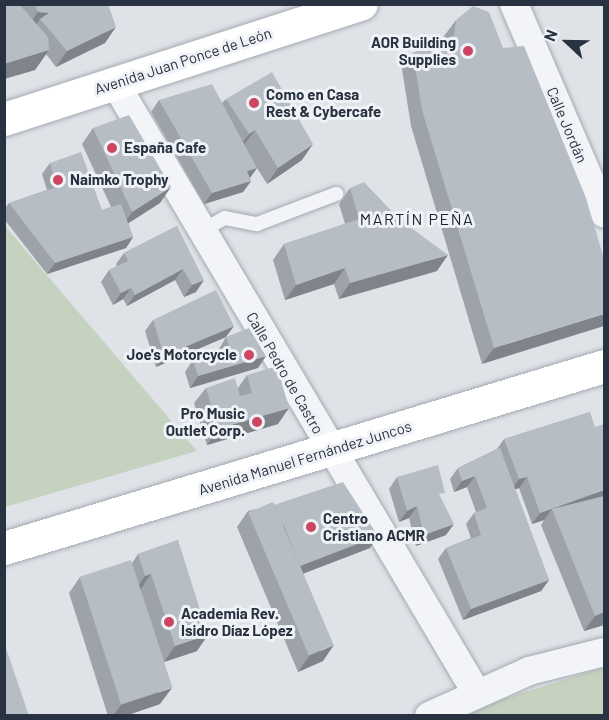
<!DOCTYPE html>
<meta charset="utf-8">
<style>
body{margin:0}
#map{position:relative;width:609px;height:720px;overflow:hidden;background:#dfe3e8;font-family:Barlow,sans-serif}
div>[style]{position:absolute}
.green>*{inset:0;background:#c6d2c0}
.roads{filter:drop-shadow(0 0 2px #a4aab2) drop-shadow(0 0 2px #a4aab2)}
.lane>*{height:14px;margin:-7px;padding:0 7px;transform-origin:7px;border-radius:7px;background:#f2f4f7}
.street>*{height:28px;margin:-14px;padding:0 14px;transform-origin:14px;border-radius:14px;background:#f2f4f7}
.secondary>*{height:33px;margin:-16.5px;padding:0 16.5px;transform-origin:16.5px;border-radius:16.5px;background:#fff}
.primary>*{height:33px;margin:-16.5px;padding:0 16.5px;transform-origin:16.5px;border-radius:16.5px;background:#fff}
.wall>*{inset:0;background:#9da3a9}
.shaded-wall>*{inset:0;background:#80848a}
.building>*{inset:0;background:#b7bdc5;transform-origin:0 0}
.dots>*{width:16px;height:16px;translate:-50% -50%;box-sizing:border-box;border:3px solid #eff2f6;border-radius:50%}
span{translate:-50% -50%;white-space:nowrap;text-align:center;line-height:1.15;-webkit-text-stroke:6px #eff2f6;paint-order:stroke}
.poi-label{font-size:15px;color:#283240;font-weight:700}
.right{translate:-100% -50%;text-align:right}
.left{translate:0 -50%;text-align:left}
.street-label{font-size:15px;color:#283240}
.neighbourhood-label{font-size:16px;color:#1a2330;letter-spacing:1.5px}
.frame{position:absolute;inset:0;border:6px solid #283240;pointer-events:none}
.north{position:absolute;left:537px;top:12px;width:60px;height:60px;-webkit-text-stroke:4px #eff2f6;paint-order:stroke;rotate:292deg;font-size:16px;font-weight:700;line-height:24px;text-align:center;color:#283240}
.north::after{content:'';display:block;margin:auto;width:21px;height:27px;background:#283240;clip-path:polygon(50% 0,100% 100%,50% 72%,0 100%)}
</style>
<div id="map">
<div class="green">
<i style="clip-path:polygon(5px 226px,197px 451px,5px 507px)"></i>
<i style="clip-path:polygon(604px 667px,604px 715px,466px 716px,494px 702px)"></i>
</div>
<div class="roads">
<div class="lane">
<i style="left:203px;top:230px;width:25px;rotate:-29deg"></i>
<i style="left:225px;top:218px;width:33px;rotate:11deg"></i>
<i style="left:257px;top:224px;width:85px;rotate:-20.8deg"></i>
</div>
<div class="street">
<i style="left:514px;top:4px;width:228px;rotate:66.7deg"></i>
<i style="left:115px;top:83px;width:708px;rotate:59.34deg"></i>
<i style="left:429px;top:716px;width:110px;rotate:-24.2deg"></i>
<i style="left:529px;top:671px;width:77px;rotate:-14.2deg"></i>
</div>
<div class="secondary">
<i style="left:4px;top:548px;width:627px;rotate:-16.87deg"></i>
</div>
<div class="primary">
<i style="left:4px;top:119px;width:375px;rotate:-17.9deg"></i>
</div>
</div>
<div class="wall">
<i style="clip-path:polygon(4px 4px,108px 4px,105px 43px,56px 67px,46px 54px,35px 70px,4px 79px)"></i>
<i style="clip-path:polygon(456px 20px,503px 48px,604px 259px,482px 364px,411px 126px,402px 69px,413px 53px,444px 39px,444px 36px)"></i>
<i style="clip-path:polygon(226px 99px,302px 160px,267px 184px,257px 168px,250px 178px,251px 181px,243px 192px,204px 204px,151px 112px,159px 100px,222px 103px)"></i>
<i style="clip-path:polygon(93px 128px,160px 203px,128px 223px,133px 237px,126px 248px,47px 274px,4px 219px,4px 210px,9px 203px,47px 190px,42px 174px,50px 163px,102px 210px,111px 207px,82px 144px)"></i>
<i style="clip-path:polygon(350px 188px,437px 271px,339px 299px,334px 284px,285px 300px,273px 260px,284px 244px,345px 224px,339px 204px)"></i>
<i style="clip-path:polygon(177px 226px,196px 292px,184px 297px,175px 280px,127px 306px,123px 299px,113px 305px,101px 282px,109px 270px,117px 266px,116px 264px,124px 253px)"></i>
<i style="clip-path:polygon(153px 320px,226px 337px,156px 367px,145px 331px)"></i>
<i style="clip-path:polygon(226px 337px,258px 368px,190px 388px,185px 372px,193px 360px,219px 349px)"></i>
<i style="clip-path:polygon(247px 375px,278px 424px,207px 445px,194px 403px,206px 388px,238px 388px)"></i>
<i style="clip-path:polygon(590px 412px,604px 625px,584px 631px,541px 525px,544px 520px,532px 524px,519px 488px,515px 489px,549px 580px,541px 591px,463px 620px,438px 559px,446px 548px,471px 538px,466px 524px,474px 513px,476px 512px,467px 487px,454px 492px,450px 479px,458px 468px,497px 449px,504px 439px)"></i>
<i style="clip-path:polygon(397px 477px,441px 499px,446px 535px,416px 546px,409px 518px,399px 522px,389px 489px)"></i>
<i style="clip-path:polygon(274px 505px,370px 548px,303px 573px,323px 661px,298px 672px,237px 527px,248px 511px)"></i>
<i style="clip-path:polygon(178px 540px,197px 651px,164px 662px,140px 590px,160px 704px,125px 716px,108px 716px,69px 593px,80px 577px,132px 563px,138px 554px)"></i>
</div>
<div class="shaded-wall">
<i style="clip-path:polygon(38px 12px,49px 13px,40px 19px,33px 29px,27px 28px)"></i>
<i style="clip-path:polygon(116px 27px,105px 43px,56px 67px,67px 51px)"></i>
<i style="clip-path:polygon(49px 50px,35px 70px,4px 79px,4px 64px)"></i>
<i style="clip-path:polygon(255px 130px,244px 145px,237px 150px,249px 134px)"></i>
<i style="clip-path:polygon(313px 144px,302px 160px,267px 184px,278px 168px)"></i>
<i style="clip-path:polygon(257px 168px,249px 179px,247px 171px)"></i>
<i style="clip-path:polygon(251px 181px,243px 192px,204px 204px,212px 193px)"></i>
<i style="clip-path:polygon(171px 187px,160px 203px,121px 228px,132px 212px)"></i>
<i style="clip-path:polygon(133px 237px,126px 248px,47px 274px,55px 263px)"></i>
<i style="clip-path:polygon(448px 255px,437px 271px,339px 299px,350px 283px)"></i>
<i style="clip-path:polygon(345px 268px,334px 284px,285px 300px,296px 285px)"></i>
<i style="clip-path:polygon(183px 269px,175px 280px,127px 306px,135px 295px)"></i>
<i style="clip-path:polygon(204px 280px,196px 292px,184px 297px,192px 285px)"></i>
<i style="clip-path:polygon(131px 288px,123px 299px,113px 305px,121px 293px)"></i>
<i style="clip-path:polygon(604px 314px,604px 326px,482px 364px,494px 348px)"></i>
<i style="clip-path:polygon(234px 326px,226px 337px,156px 367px,164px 356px)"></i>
<i style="clip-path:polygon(266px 356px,258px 368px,190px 388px,198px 376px)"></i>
<i style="clip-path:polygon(289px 408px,278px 424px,207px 445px,218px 429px)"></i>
<i style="clip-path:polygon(475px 476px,467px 487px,454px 492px,462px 481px)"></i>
<i style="clip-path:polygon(527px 477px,519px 488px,511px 491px,519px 479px)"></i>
<i style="clip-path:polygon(604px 490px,604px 499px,552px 509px)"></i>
<i style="clip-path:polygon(417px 506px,409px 518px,399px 522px,407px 511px)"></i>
<i style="clip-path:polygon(552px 509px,544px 520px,532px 524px,540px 513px)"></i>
<i style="clip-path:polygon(454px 524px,446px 535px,416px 546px,424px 535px)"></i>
<i style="clip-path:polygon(378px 536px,370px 548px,292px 578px,300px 566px)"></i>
<i style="clip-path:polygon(151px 574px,140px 590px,134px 592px,145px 576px)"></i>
<i style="clip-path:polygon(549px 580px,541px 591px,463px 620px,471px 609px)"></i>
<i style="clip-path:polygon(604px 612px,604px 625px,584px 631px,595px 616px)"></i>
<i style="clip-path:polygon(208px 635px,197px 651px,164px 662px,175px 646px)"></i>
<i style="clip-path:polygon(334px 645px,323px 661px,298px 672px,309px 656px)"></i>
<i style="clip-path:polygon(172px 688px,160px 704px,125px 716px,113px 716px,121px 705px)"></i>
</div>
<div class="building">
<i style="clip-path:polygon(4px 4px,19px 4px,48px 37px,49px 50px,4px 64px)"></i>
<i style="clip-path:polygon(34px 4px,108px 4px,116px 27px,67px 51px,40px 19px,49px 13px,38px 12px)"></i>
<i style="clip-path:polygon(473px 6px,489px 12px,503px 48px,524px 46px,586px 198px,604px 259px,604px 314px,494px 348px,422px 110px,413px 53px,454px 35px,456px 20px)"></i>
<i style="clip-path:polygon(272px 72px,313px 144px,278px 168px,255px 130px,249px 134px,226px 99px)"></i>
<i style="clip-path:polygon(212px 84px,257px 168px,247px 171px,251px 181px,212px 193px,159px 100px)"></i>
<i style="clip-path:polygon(129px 115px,171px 187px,132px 212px,93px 128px)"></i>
<i style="clip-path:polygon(81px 152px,102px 210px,121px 204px,133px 237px,55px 263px,9px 203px,57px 187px,50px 163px)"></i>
<i style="clip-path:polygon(364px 182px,399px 219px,448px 255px,350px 283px,345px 268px,296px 285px,284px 244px,359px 219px,350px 188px)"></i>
<i style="clip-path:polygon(177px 226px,204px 280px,192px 285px,183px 269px,135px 295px,131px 288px,121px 293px,109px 270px,128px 261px,124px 253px)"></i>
<i style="clip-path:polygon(216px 290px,234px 326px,164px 356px,153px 320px)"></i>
<i style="clip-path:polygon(249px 328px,266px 356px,198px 376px,193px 360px,229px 345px,226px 337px)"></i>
<i style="clip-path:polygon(277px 366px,289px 408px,218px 429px,206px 388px,235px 378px,240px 396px,252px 393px,247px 375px)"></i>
<i style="clip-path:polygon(590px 412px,595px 427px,604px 424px,604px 490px,540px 513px,527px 477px,519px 479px,504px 439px)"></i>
<i style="clip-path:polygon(500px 448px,549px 580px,471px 609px,446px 548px,481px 535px,474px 513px,487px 508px,475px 476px,462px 481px,458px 468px)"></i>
<i style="clip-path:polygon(438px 465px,445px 493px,439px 494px,454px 524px,424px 535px,417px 506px,407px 511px,397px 477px)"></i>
<i style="clip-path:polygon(343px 482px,378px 536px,300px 566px,284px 525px,283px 525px,274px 505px)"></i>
<i style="clip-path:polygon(604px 496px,604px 612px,595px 616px,552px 509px)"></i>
<i style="left:273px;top:502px;width:155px;height:27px;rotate:67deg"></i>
<i style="clip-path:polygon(178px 540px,208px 635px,175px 646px,151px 574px,145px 576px,138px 554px)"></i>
<i style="left:131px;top:560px;width:134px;height:54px;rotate:72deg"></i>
<i style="clip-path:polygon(4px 642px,29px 716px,4px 716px)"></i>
</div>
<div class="dots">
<i style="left:468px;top:51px;background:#cd4561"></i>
<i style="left:254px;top:103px;background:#cd4561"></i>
<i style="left:112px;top:148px;background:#cd4561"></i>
<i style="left:58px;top:180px;background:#cd4561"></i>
<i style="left:249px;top:355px;background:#cd4561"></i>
<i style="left:257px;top:422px;background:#cd4561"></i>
<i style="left:311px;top:527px;background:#cd4561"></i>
<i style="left:169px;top:622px;background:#cd4561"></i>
</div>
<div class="poi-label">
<span class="right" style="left:456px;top:51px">AOR Building<br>Supplies</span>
<span class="left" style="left:266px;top:103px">Como en Casa<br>Rest &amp; Cybercafe</span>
<span class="left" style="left:124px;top:148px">España Cafe</span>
<span class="left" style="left:70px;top:180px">Naimko Trophy</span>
<span class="right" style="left:237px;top:355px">Joe's Motorcycle</span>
<span class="right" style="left:245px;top:422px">Pro Music<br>Outlet Corp.</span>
<span class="left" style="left:323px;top:527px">Centro<br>Cristiano ACMR</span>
<span class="left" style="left:181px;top:622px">Academia Rev.<br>Isidro Díaz López</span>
</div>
<div class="street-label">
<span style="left:183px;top:61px;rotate:-18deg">Avenida Juan Ponce de León</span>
<span style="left:567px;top:125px;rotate:67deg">Calle Jordán</span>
<span style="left:285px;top:373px;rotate:60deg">Calle Pedro de Castro</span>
<span style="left:305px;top:458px;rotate:-17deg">Avenida Manuel Fernández Juncos</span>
</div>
<div class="neighbourhood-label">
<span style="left:417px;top:219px">MARTÍN PEÑA</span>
</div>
<div class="frame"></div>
<div class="north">N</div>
</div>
